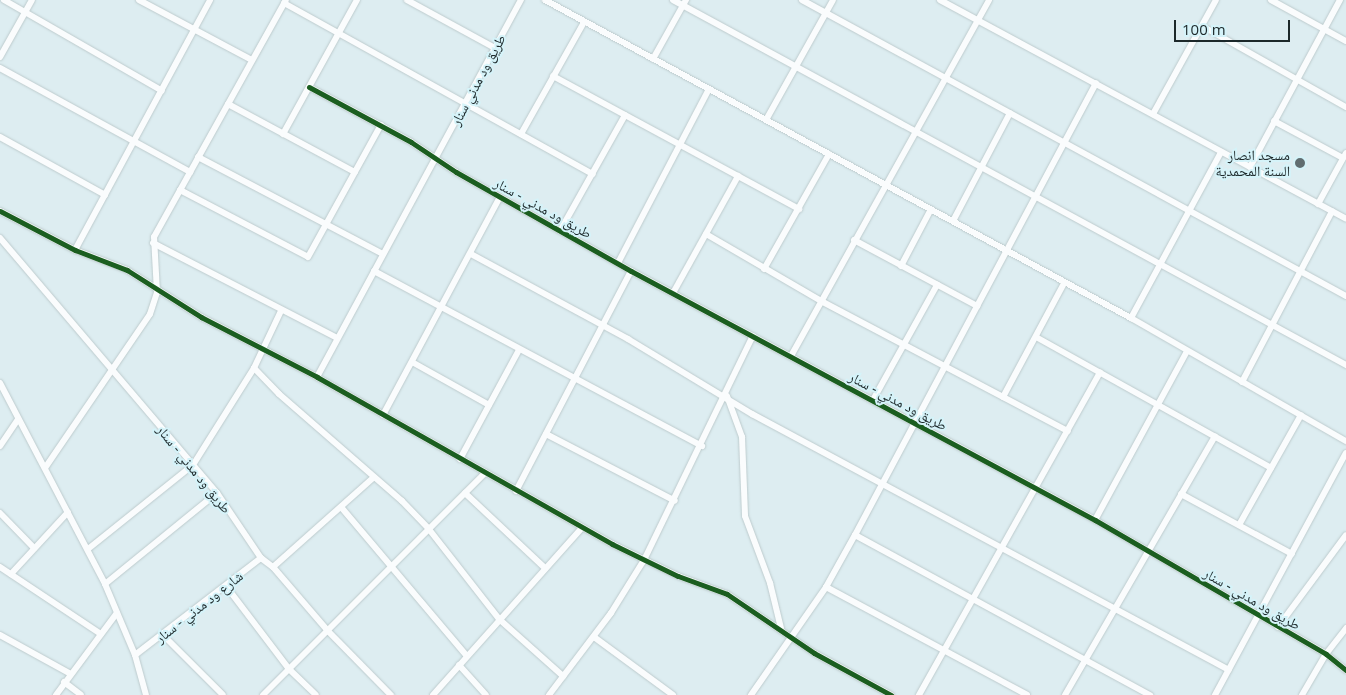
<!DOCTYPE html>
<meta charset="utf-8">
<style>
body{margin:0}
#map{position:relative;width:1346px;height:695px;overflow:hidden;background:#ddedf1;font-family:"Open Sans","Noto Naskh Arabic",sans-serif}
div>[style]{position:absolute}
.roads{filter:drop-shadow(0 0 1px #bdcbcd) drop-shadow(0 0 1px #bdcbcd)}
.minor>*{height:6px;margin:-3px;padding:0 3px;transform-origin:3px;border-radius:3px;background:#fafcfd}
.cycleway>*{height:5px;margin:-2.5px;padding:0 2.5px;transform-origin:2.5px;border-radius:2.5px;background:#1b5e20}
.dots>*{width:14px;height:14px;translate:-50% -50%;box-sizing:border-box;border:2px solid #d5f3f9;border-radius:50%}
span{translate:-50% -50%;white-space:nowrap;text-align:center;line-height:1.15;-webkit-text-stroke:4px #d5f3f9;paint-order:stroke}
.street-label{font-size:14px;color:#1c282a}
.poi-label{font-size:14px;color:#1c282a}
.right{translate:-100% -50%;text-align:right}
.scale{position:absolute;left:1174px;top:20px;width:116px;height:22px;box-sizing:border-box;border:2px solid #1c282a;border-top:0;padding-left:6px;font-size:15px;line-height:18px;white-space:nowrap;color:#1c282a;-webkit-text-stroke:4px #d5f3f9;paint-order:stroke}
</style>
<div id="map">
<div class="roads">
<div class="minor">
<i style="left:4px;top:0;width:182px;rotate:29.9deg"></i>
<i style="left:139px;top:0;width:128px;rotate:28deg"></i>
<i style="left:407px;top:0;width:100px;rotate:28.6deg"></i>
<i style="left:545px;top:0;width:667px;rotate:28.49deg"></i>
<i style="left:1131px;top:318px;width:248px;rotate:29.8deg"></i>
<i style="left:673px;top:0;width:766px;rotate:28.47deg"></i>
<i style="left:802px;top:0;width:619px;rotate:28.55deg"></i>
<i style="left:940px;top:0;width:461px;rotate:28.3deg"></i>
<i style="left:1271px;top:0;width:85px;rotate:28.7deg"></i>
<i style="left:284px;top:3px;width:353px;rotate:29deg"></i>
<i style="left:1202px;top:26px;width:165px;rotate:29.4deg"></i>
<i style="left:0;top:57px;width:65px;rotate:-60.7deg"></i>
<i style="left:653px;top:59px;width:68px;rotate:-60.8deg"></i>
<i style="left:0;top:68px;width:217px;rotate:28.7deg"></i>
<i style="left:553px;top:76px;width:280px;rotate:28.4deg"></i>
<i style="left:309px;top:87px;width:116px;rotate:28.3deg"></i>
<i style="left:411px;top:142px;width:54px;rotate:33.7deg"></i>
<i style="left:456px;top:172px;width:201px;rotate:29.5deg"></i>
<i style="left:631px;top:271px;width:527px;rotate:28.22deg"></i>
<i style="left:1095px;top:520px;width:267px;rotate:30.1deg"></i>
<i style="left:1326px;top:654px;width:26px;rotate:39deg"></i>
<i style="left:228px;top:104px;width:144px;rotate:28.2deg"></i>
<i style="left:1153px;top:114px;width:130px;rotate:-61.1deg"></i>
<i style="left:766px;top:120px;width:137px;rotate:-60.8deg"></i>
<i style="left:1274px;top:121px;width:78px;rotate:28.2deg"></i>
<i style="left:283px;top:134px;width:153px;rotate:-61.1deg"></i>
<i style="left:521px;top:134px;width:129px;rotate:-60.6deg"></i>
<i style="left:0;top:137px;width:120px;rotate:28.9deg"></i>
<i style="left:198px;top:157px;width:209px;rotate:27.7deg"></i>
<i style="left:1250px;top:167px;width:190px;rotate:-61.7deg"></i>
<i style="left:180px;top:190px;width:144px;rotate:27.6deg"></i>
<i style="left:308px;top:257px;width:151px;rotate:-61.1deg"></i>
<i style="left:1318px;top:204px;width:58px;rotate:-61.2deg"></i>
<i style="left:0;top:211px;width:85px;rotate:27.5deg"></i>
<i style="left:75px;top:250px;width:56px;rotate:21deg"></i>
<i style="left:127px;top:270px;width:88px;rotate:32.4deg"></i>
<i style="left:201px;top:317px;width:131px;rotate:27.3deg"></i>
<i style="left:317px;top:377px;width:339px;rotate:29.5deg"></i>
<i style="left:612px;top:544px;width:73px;rotate:25.9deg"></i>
<i style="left:678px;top:576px;width:52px;rotate:20.2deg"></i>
<i style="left:727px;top:594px;width:105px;rotate:34.1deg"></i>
<i style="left:814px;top:653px;width:88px;rotate:28.6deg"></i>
<i style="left:953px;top:221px;width:122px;rotate:-62.2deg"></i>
<i style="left:560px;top:231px;width:133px;rotate:-60.7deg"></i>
<i style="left:706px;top:234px;width:133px;rotate:30.2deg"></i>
<i style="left:821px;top:301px;width:279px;rotate:27.8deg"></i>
<i style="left:0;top:238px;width:335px;rotate:49.6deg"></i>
<i style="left:217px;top:493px;width:78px;rotate:55.9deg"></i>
<i style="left:261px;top:558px;width:15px;rotate:37deg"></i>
<i style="left:273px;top:567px;width:84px;rotate:49.3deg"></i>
<i style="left:328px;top:631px;width:90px;rotate:45.5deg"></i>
<i style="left:854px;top:240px;width:140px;rotate:28.2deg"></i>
<i style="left:153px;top:243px;width:207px;rotate:27.3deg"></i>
<i style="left:75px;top:250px;width:284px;rotate:-61.6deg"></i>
<i style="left:471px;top:254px;width:179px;rotate:28.4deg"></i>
<i style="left:628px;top:339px;width:145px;rotate:31.2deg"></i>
<i style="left:752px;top:414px;width:541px;rotate:28.22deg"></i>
<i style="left:618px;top:263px;width:196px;rotate:-62.4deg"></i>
<i style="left:901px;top:266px;width:64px;rotate:-62.2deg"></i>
<i style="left:764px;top:269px;width:132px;rotate:-60.5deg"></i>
<i style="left:374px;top:271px;width:372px;rotate:28.1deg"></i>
<i style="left:673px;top:293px;width:134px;rotate:-60.9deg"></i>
<i style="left:1131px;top:318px;width:189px;rotate:-61.5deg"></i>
<i style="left:1036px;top:337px;width:269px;rotate:29.1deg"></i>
<i style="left:791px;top:356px;width:407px;rotate:-60.9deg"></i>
<i style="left:412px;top:362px;width:88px;rotate:29.2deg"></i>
<i style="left:254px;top:368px;width:36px;rotate:46deg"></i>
<i style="left:279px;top:394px;width:163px;rotate:41deg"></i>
<i style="left:402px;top:501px;width:37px;rotate:46deg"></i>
<i style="left:428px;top:528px;width:115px;rotate:52deg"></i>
<i style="left:499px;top:619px;width:86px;rotate:41.7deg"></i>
<i style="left:317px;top:377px;width:429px;rotate:-61.6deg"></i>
<i style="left:1242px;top:382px;width:193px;rotate:-62.2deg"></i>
<i style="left:0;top:383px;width:227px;rotate:62.4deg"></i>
<i style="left:105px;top:584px;width:77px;rotate:67.1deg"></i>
<i style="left:135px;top:655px;width:41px;rotate:74.6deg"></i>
<i style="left:727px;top:396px;width:44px;rotate:69.9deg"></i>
<i style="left:742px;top:437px;width:79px;rotate:87.8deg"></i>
<i style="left:745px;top:516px;width:72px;rotate:69.5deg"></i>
<i style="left:770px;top:583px;width:46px;rotate:76.3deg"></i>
<i style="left:1003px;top:397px;width:129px;rotate:-61.8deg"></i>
<i style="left:873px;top:400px;width:132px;rotate:-60.9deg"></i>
<i style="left:383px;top:415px;width:247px;rotate:-61.8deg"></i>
<i style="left:546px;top:434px;width:145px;rotate:27.4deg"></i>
<i style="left:0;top:446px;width:32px;rotate:-56deg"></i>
<i style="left:460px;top:459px;width:124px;rotate:-61.6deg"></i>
<i style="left:45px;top:468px;width:186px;rotate:-55.7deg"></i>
<i style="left:150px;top:314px;width:23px;rotate:-72deg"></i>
<i style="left:157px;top:292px;width:55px;rotate:-93.1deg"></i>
<i style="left:154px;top:237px;width:271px;rotate:-60.9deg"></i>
<i style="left:516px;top:491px;width:248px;rotate:-62.4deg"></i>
<i style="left:465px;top:493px;width:110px;rotate:43.2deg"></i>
<i style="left:1181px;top:494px;width:126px;rotate:28.4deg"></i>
<i style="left:341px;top:507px;width:195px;rotate:49.8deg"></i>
<i style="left:0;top:513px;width:49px;rotate:45.8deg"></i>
<i style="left:1095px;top:520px;width:192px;rotate:-61.4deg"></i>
<i style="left:1239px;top:525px;width:126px;rotate:-60.6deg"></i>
<i style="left:855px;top:535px;width:336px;rotate:28.5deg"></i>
<i style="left:88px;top:549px;width:134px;rotate:-38.7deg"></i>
<i style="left:193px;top:465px;width:115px;rotate:-57.8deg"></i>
<i style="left:254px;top:368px;width:63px;rotate:-64.7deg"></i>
<i style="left:0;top:567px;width:121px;rotate:33.6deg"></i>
<i style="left:273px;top:567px;width:135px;rotate:-41.7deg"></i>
<i style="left:11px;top:574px;width:84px;rotate:-47.4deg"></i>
<i style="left:105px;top:584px;width:144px;rotate:-39.1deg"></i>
<i style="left:226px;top:586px;width:104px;rotate:52.8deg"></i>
<i style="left:289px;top:669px;width:37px;rotate:44deg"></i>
<i style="left:826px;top:587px;width:228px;rotate:28.2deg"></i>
<i style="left:1278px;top:627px;width:114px;rotate:-53.5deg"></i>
<i style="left:0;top:635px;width:79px;rotate:28.8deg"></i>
<i style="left:164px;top:636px;width:83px;rotate:45deg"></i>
<i style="left:594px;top:637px;width:98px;rotate:36.3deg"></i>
<i style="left:135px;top:655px;width:159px;rotate:-37.6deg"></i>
<i style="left:459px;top:665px;width:40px;rotate:48deg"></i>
<i style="left:64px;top:682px;width:21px;rotate:37deg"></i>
<i style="left:56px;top:695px;width:102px;rotate:-53.4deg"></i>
<i style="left:263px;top:695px;width:313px;rotate:-45deg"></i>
<i style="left:433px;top:695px;width:224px;rotate:-48.3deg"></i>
<i style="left:549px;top:695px;width:103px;rotate:-52.9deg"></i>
<i style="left:611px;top:613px;width:62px;rotate:-58.1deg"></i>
<i style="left:644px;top:560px;width:249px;rotate:-64.1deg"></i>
<i style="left:751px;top:695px;width:131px;rotate:-55.2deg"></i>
<i style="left:826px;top:587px;width:60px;rotate:-60.9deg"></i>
<i style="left:855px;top:535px;width:512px;rotate:-61.93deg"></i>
<i style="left:919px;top:695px;width:370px;rotate:-60.7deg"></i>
<i style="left:1065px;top:695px;width:299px;rotate:-59.9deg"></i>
<i style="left:1215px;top:695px;width:275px;rotate:-61.6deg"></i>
<i style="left:1302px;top:695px;width:48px;rotate:-59.7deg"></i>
<i style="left:1326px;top:654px;width:33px;rotate:-52deg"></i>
</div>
</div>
<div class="cycleway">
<i style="left:309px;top:87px;width:116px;rotate:28.3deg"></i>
<i style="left:411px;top:142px;width:54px;rotate:33.7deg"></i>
<i style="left:456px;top:172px;width:201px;rotate:29.5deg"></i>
<i style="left:631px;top:271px;width:527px;rotate:28.22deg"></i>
<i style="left:1095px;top:520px;width:267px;rotate:30.1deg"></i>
<i style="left:1326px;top:654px;width:26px;rotate:39deg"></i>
<i style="left:0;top:211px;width:85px;rotate:27.5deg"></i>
<i style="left:75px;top:250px;width:56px;rotate:21deg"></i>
<i style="left:127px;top:270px;width:88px;rotate:32.4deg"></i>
<i style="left:201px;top:317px;width:131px;rotate:27.3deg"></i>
<i style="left:317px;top:377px;width:339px;rotate:29.5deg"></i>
<i style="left:612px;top:544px;width:73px;rotate:25.9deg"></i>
<i style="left:678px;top:576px;width:52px;rotate:20.2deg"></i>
<i style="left:727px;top:594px;width:105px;rotate:34.1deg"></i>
<i style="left:814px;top:653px;width:88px;rotate:28.6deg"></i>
</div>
<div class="dots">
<i style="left:1300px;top:163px;background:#606d70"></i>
</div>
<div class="street-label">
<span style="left:478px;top:80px;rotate:-62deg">طريق ود مدني سنار</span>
<span style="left:543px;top:208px;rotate:29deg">طريق ود مدني - سنار</span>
<span style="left:898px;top:401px;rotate:28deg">طريق ود مدني - سنار</span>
<span style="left:194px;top:469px;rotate:51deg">طريق ود مدني - سنار</span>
<span style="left:1252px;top:599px;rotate:30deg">طريق ود مدني - سنار</span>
<span style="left:199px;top:607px;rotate:-38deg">شارع ود مدني - سنار</span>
</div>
<div class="poi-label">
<span class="right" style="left:1290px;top:163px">مسجد انصار<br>السنة المحمدية</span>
</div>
<div class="scale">100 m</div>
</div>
